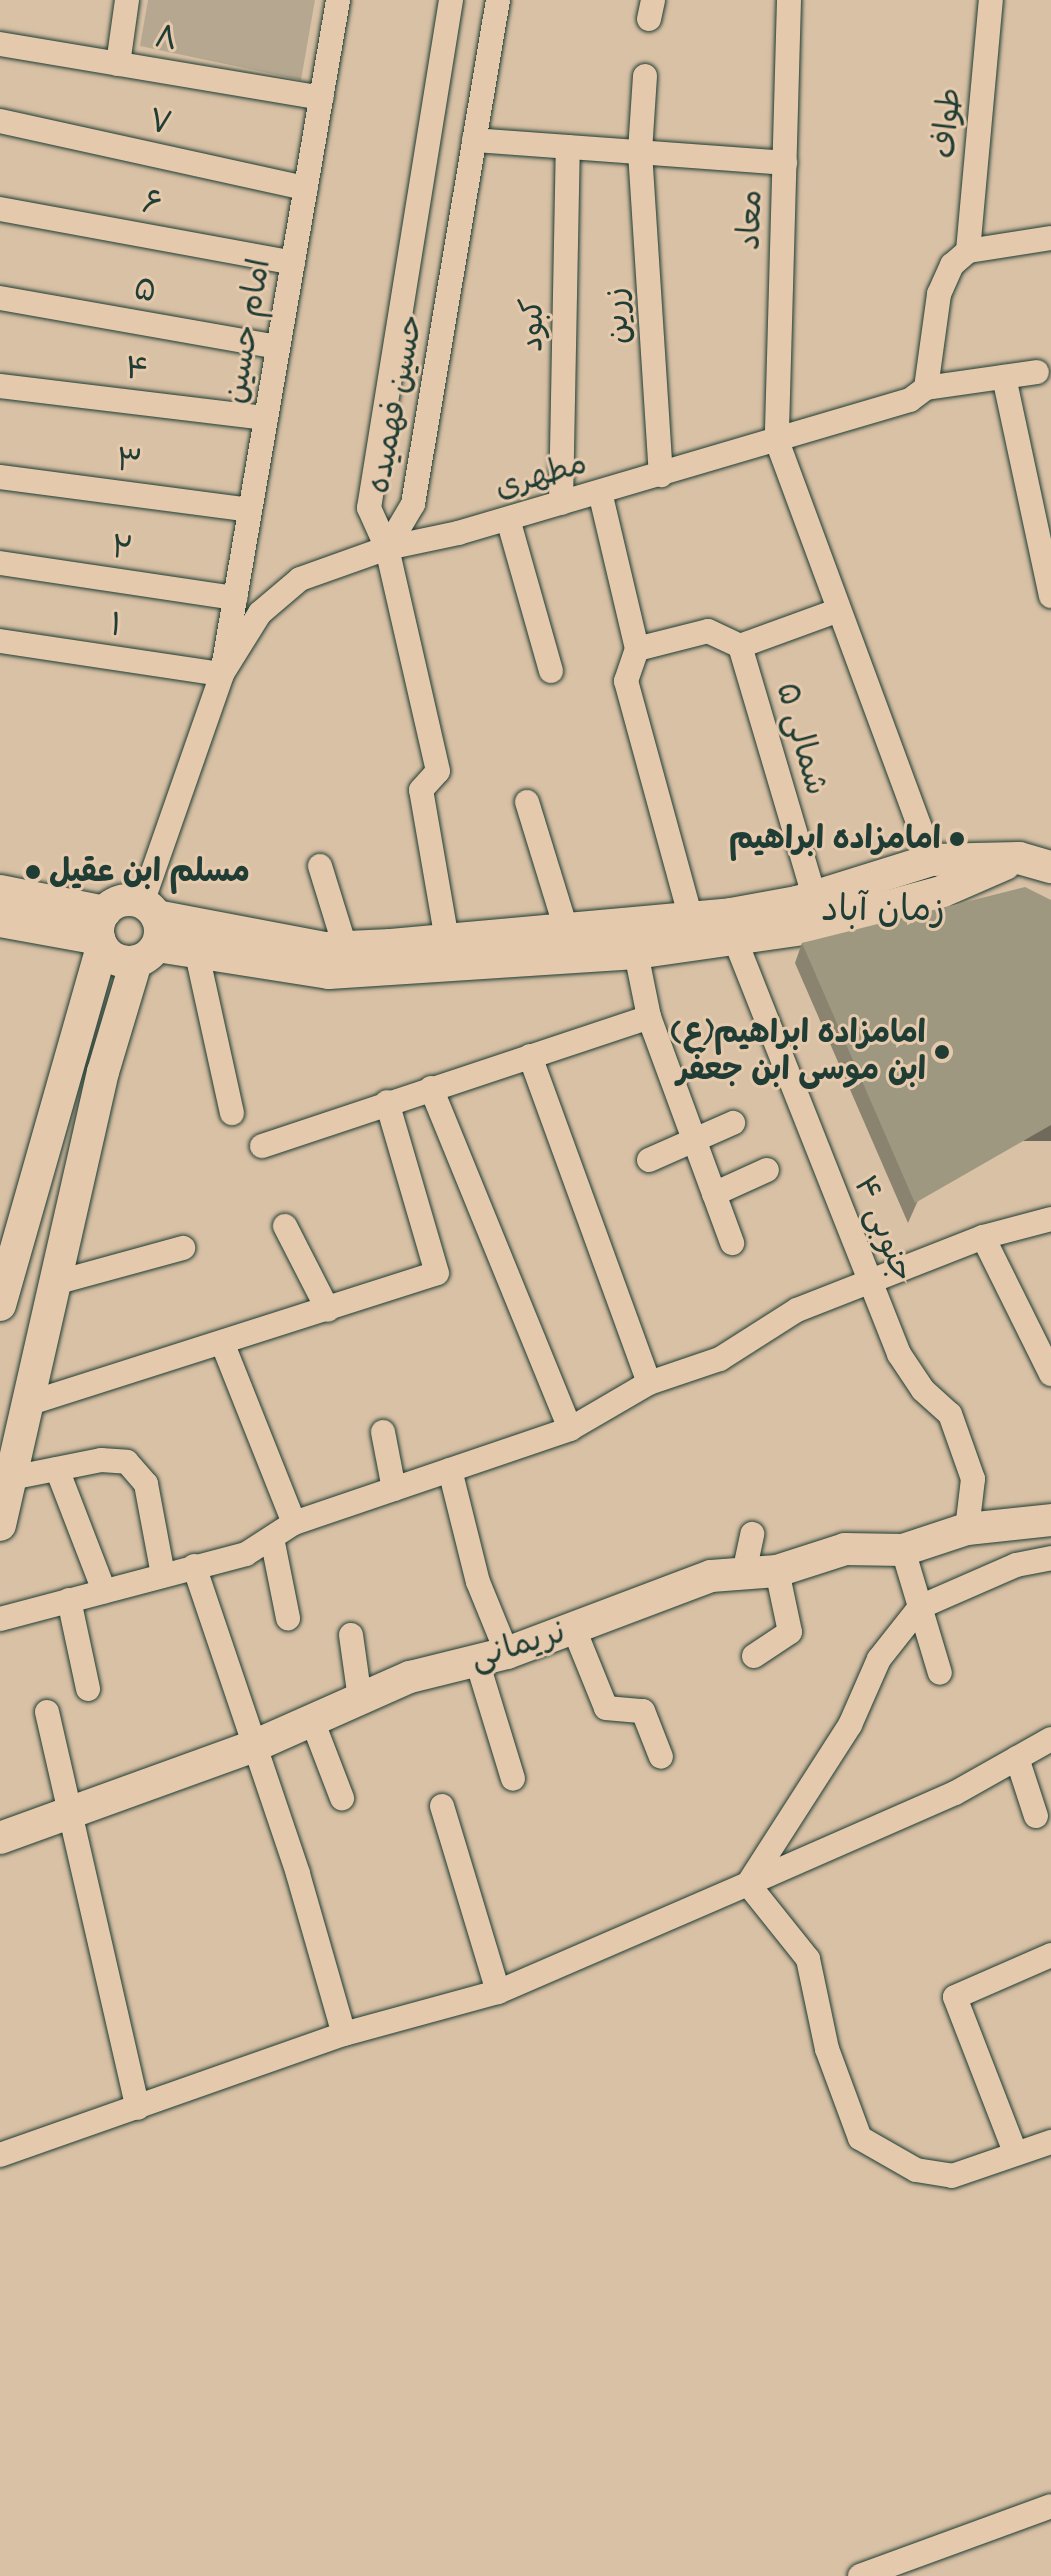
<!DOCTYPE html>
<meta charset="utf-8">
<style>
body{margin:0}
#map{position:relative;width:1051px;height:2576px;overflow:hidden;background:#d9c1a5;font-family:Mynerve,"Playpen Sans Arabic",sans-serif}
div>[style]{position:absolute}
.green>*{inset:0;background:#b6a890}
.roads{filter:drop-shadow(0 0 2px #1f3d34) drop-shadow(0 0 2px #1f3d34)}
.minor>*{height:24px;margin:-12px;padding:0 12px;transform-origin:12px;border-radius:12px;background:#e5c9ac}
.tertiary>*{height:32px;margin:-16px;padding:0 16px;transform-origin:16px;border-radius:16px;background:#e5c9ac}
.tertiary>.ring{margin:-16px;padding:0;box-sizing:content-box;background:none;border:32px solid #e5c9ac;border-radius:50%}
.wall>*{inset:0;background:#89836f}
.shaded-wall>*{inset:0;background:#6f6a5a;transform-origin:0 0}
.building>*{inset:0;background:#9f9881}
.dots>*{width:22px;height:22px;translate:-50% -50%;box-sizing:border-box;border:4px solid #e5c9ac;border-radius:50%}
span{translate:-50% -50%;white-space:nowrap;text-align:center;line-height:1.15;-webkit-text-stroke:6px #e5c9ac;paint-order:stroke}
.street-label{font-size:32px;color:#1f3d34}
.poi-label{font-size:32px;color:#1f3d34;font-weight:700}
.right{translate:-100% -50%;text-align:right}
.left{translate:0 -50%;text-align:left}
.quarter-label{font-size:36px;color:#1f3d34}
</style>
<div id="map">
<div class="green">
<i style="clip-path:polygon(148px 0,315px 0,301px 80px,140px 46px)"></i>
</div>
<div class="roads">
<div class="minor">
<i style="left:789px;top:0;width:441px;rotate:91.6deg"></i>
<i style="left:777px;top:441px;width:447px;rotate:69.7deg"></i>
<i style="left:649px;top:19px;width:19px;rotate:-78deg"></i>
<i style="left:0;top:44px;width:326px;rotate:9.5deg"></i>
<i style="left:118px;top:64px;width:65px;rotate:-82deg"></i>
<i style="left:645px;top:76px;width:76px;rotate:93.8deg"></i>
<i style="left:640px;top:152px;width:324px;rotate:86.3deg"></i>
<i style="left:0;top:121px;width:313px;rotate:12.4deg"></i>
<i style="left:474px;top:140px;width:312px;rotate:4.2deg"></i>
<i style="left:0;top:209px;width:298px;rotate:10.4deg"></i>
<i style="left:968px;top:251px;width:252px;rotate:-84.8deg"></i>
<i style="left:0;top:298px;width:282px;rotate:10deg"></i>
<i style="left:1004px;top:377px;width:224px;rotate:77.9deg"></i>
<i style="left:0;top:386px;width:268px;rotate:6.9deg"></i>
<i style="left:926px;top:388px;width:112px;rotate:-8.2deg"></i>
<i style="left:0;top:477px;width:252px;rotate:7.5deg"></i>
<i style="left:600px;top:492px;width:161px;rotate:76.7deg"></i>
<i style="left:637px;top:649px;width:34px;rotate:109deg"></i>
<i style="left:626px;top:681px;width:246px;rotate:74.7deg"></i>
<i style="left:561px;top:503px;width:356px;rotate:-88.9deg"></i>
<i style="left:508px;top:519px;width:158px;rotate:74.2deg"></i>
<i style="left:387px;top:548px;width:51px;rotate:-59.4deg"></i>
<i style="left:413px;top:504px;width:511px;rotate:-80.43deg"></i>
<i style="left:0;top:563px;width:238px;rotate:8.5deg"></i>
<i style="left:0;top:641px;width:224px;rotate:8.5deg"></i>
<i style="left:222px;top:674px;width:684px;rotate:-80.23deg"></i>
<i style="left:740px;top:646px;width:261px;rotate:73.5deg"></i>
<i style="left:637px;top:649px;width:73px;rotate:-14.2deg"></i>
<i style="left:708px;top:631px;width:35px;rotate:25deg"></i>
<i style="left:740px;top:646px;width:105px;rotate:-20deg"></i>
<i style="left:527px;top:802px;width:133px;rotate:72.9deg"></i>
<i style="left:320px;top:866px;width:85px;rotate:72.8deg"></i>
<i style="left:142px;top:903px;width:243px;rotate:-70.7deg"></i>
<i style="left:222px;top:674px;width:72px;rotate:-58.1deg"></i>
<i style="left:260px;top:613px;width:52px;rotate:-40.4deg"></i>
<i style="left:300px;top:579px;width:92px;rotate:-19.6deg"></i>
<i style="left:387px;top:548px;width:73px;rotate:-11.9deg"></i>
<i style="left:458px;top:533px;width:471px;rotate:-16.4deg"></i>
<i style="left:910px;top:400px;width:20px;rotate:-37deg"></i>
<i style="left:926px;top:388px;width:95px;rotate:-82.1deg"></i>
<i style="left:939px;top:294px;width:32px;rotate:-66deg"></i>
<i style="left:952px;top:265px;width:21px;rotate:-41deg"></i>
<i style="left:968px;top:251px;width:84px;rotate:-8.9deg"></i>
<i style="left:447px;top:940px;width:152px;rotate:-99.8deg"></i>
<i style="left:421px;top:790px;width:25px;rotate:-48deg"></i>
<i style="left:438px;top:771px;width:229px;rotate:-102.9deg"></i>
<i style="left:387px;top:548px;width:44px;rotate:-114.2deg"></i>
<i style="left:369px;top:508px;width:515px;rotate:-80.83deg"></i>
<i style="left:736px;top:942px;width:443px;rotate:68.4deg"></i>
<i style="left:899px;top:1354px;width:43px;rotate:56.3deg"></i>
<i style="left:923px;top:1390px;width:36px;rotate:42deg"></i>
<i style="left:950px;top:1414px;width:69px;rotate:70.5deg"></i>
<i style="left:973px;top:1479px;width:50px;rotate:96.8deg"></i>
<i style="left:636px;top:953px;width:65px;rotate:78.5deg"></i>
<i style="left:649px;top:1017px;width:241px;rotate:69.8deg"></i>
<i style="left:197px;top:954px;width:163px;rotate:77.6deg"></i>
<i style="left:530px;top:1056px;width:348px;rotate:70deg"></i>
<i style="left:431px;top:1088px;width:368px;rotate:67.8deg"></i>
<i style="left:262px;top:1146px;width:408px;rotate:-18.4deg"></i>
<i style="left:649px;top:1160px;width:92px;rotate:-23.8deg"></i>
<i style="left:714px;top:1194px;width:58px;rotate:-24.4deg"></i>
<i style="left:285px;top:1226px;width:94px;rotate:62.9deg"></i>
<i style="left:983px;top:1237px;width:153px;rotate:63.6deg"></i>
<i style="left:55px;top:1283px;width:133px;rotate:-15.3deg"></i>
<i style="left:27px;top:1404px;width:430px;rotate:-17.7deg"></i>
<i style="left:437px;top:1273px;width:178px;rotate:-106.3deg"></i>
<i style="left:383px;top:1432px;width:58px;rotate:79.1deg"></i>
<i style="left:57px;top:1469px;width:131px;rotate:68.9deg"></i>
<i style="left:450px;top:1470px;width:115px;rotate:76deg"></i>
<i style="left:478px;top:1582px;width:77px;rotate:67.8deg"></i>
<i style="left:11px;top:1478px;width:92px;rotate:-11.3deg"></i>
<i style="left:101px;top:1460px;width:26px;rotate:4deg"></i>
<i style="left:127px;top:1462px;width:29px;rotate:49deg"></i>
<i style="left:146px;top:1484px;width:93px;rotate:79.4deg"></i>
<i style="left:294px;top:1523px;width:292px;rotate:-18.8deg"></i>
<i style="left:570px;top:1429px;width:91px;rotate:-30.2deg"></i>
<i style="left:649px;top:1383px;width:75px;rotate:-18.7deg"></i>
<i style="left:720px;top:1359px;width:91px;rotate:-32.5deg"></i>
<i style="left:797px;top:1310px;width:200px;rotate:-21.4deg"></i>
<i style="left:983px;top:1237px;width:70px;rotate:-14.8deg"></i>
<i style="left:272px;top:1538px;width:82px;rotate:78.7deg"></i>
<i style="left:903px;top:1550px;width:128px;rotate:73.3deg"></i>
<i style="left:194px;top:1566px;width:325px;rotate:71.3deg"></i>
<i style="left:298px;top:1874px;width:166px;rotate:74deg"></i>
<i style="left:744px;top:1573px;width:40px;rotate:-78deg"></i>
<i style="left:69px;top:1600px;width:91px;rotate:77.9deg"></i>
<i style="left:0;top:1619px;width:254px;rotate:-14.8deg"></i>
<i style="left:246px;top:1554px;width:57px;rotate:-32.9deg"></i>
<i style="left:294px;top:1523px;width:192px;rotate:-111.7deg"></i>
<i style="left:574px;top:1629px;width:85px;rotate:67.9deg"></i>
<i style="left:606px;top:1708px;width:37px;rotate:5deg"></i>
<i style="left:643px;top:1711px;width:49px;rotate:68.6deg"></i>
<i style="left:351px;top:1635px;width:65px;rotate:82deg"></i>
<i style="left:754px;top:1656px;width:43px;rotate:-33.7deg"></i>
<i style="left:790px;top:1632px;width:62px;rotate:-102deg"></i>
<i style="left:477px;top:1661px;width:123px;rotate:73deg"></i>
<i style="left:47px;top:1712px;width:406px;rotate:77.1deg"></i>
<i style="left:312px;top:1720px;width:84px;rotate:69deg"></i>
<i style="left:1051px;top:1739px;width:110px;rotate:150.6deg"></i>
<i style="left:955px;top:1793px;width:226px;rotate:156.3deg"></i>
<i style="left:748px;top:1884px;width:96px;rotate:51.3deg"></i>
<i style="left:808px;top:1959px;width:92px;rotate:78.1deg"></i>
<i style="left:827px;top:2049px;width:95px;rotate:69.7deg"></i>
<i style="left:860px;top:2138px;width:64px;rotate:29.7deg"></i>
<i style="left:916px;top:2170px;width:36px;rotate:9deg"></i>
<i style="left:952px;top:2176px;width:105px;rotate:-19deg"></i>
<i style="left:1017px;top:1758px;width:61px;rotate:71.9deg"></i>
<i style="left:442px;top:1806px;width:194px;rotate:73.2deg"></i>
<i style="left:1015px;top:2152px;width:166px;rotate:-111.2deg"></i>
<i style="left:955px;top:1997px;width:105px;rotate:-23.6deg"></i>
<i style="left:0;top:2155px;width:365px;rotate:-19.4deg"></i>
<i style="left:344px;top:2034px;width:160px;rotate:-15.3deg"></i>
<i style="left:498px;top:1992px;width:272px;rotate:-23.4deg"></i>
<i style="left:748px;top:1884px;width:189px;rotate:-57.3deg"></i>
<i style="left:850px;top:1725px;width:72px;rotate:-66.3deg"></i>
<i style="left:879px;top:1659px;width:66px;rotate:-51.7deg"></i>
<i style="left:920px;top:1607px;width:105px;rotate:-23.6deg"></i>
<i style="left:1016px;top:1565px;width:36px;rotate:-11deg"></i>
<i style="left:860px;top:2576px;width:203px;rotate:-20.1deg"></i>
</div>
<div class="tertiary">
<i style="left:0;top:891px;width:107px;rotate:11.3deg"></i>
<i class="ring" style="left:98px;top:900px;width:30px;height:30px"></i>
<i style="left:156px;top:916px;width:173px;rotate:10.7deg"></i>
<i style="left:326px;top:948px;width:65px;rotate:-2.6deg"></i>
<i style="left:391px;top:945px;width:341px;rotate:-5.2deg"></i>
<i style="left:731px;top:914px;width:67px;rotate:-10.3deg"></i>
<i style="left:797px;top:902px;width:141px;rotate:-17.3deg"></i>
<i style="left:932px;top:860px;width:87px;rotate:-1.3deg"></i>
<i style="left:1019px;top:858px;width:33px;rotate:16deg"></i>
<i style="left:0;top:921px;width:101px;rotate:10.3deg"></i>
<i style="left:157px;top:946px;width:174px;rotate:8.9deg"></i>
<i style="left:329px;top:973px;width:308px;rotate:-3.7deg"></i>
<i style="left:636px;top:953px;width:175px;rotate:-8.2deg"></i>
<i style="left:809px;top:928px;width:137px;rotate:-15.3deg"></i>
<i style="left:941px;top:892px;width:70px;rotate:-23.6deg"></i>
<i style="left:0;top:1305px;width:373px;rotate:-74.1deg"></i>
<i style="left:0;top:1525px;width:465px;rotate:-77.2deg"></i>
<i style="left:103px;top:1072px;width:115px;rotate:-73.3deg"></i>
<i style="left:0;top:1838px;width:270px;rotate:-19.9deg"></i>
<i style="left:254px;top:1746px;width:171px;rotate:-23.9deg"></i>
<i style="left:410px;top:1677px;width:100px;rotate:-13.9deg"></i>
<i style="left:507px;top:1653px;width:218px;rotate:-20.7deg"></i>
<i style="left:711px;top:1576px;width:66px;rotate:-4.3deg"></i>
<i style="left:777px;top:1571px;width:71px;rotate:-17.9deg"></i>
<i style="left:845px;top:1549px;width:58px;rotate:1deg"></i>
<i style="left:903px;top:1550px;width:67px;rotate:-18.2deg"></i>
<i style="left:967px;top:1529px;width:84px;rotate:-6.1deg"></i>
</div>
</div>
<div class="wall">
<i style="clip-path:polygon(1051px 900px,908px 1223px,795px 963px,802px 943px)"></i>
</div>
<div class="shaded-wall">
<i style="left:1051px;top:1125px;width:16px;height:157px;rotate:90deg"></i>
</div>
<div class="building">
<i style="clip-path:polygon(1025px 887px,1051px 900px,1051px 1125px,915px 1203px,802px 943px)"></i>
</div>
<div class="dots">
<i style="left:957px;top:839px;background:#1f3d34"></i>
<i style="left:33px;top:872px;background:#1f3d34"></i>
<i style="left:942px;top:1052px;background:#1f3d34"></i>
</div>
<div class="street-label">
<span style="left:166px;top:39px;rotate:10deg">۸</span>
<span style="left:160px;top:123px;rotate:12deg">۷</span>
<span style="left:948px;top:123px;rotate:-85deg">طواف</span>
<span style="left:152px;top:204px;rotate:10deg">۶</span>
<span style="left:751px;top:220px;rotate:-88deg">معاد</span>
<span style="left:145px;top:291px;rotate:10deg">۵</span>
<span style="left:618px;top:316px;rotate:-94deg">زرین</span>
<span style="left:533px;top:325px;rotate:-89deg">کبود</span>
<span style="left:248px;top:331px;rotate:-80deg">امام حسین</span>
<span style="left:137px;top:370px;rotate:7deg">۴</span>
<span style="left:396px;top:404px;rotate:-79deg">حسین فهمیده</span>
<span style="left:129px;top:462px;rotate:7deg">۳</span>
<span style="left:541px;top:476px;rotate:-16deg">مطهری</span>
<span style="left:122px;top:549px;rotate:8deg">۲</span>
<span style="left:116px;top:626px;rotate:8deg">۱</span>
<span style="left:801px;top:739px;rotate:74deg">۵ شمالی</span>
<span style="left:883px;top:1229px;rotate:68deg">۴ جنوبی</span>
<span style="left:518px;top:1646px;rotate:-17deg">نریمانی</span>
</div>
<div class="poi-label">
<span class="right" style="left:941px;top:839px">امامزاده ابراهیم</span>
<span class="left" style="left:49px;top:872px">مسلم ابن عقیل</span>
<span class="right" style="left:926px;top:1052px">(ع)امامزاده ابراهیم<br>ابن موسی ابن جعفر</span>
</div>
<div class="quarter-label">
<span style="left:883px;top:911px">زمان آباد</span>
</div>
</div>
